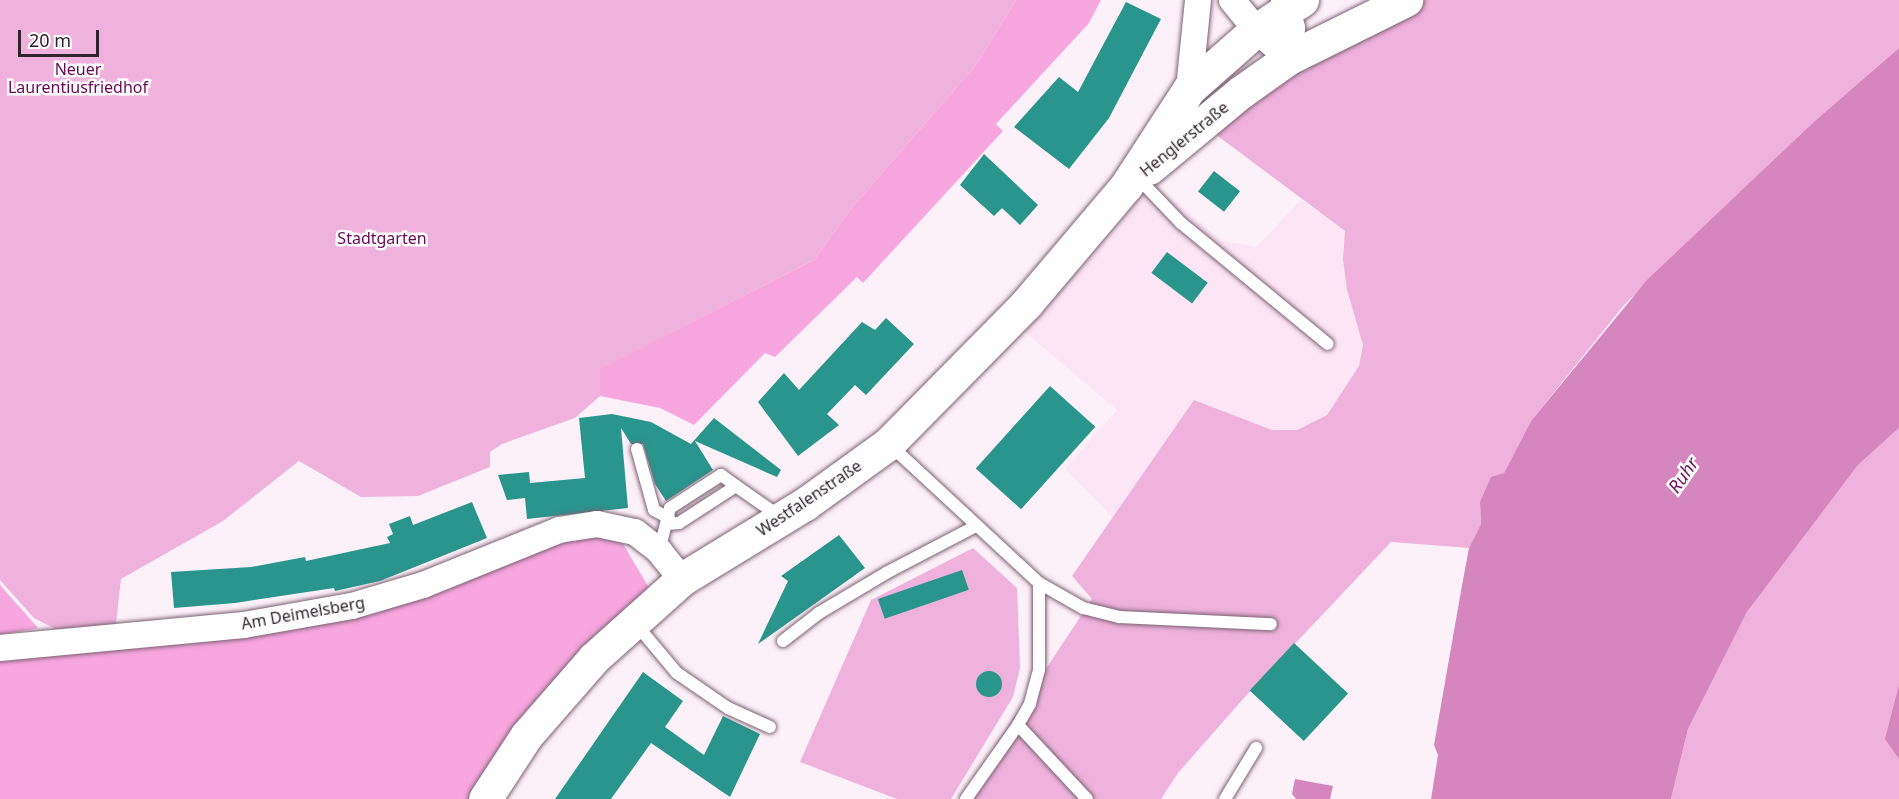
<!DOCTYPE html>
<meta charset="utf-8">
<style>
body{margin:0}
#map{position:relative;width:1899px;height:799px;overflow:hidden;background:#fdf1f9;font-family:"Noto Sans",sans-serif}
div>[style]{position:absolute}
.built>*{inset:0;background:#fce5f4}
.green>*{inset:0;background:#efb2dc}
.forest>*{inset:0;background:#f8a6df}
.water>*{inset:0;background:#d586be}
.building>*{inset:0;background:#29958d;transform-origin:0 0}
.round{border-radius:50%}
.roads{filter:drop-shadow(0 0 2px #7c6273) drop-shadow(0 0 2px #7c6273)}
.service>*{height:12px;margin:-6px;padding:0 6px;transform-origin:6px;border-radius:6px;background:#fff}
.minor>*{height:26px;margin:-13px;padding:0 13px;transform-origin:13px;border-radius:13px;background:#fff}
.secondary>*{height:33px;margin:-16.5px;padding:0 16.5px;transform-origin:16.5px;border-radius:16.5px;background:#fff}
span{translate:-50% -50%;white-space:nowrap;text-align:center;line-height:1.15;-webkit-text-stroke:5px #fff;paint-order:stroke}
.park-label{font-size:16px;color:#690756}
.street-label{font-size:16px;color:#30252c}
.water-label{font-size:18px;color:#73165f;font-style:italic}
.scale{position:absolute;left:18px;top:30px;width:81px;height:27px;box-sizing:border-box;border:3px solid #30252c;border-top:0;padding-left:8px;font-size:18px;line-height:21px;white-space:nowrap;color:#30252c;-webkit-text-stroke:4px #fff;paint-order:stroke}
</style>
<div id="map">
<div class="built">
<i style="clip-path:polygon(1147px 179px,1222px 241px,1256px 247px,1301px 200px,1345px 231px,1343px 259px,1347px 290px,1363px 345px,1359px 366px,1327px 415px,1297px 430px,1272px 430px,1194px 400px,1114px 518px,1065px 469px,1117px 410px,1018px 326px)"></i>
</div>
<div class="green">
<i style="clip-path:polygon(0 0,1016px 0,976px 65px,850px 210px,814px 260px,601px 369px,600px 396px,575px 418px,502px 444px,490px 452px,490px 467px,418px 496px,361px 497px,299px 461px,223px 521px,121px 579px,115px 632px,71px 637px,34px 618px,0 580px)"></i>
<i style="clip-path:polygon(1412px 0,1899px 0,1899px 48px,1817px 119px,1624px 305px,1531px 421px,1504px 473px,1480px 502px,1481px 524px,1469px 548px,1391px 542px,1243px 699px,1178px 773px,1161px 799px,960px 799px,1092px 599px,1072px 576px,1194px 400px,1272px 430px,1297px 430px,1327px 415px,1359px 366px,1363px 345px,1347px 290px,1343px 259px,1345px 231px,1203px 125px)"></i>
<i style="clip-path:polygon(1899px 428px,1899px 799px,1671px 799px,1688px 729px,1747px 612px,1858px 465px)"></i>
<i style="clip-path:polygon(973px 548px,1017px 588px,1020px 668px,1013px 697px,951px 799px,897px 799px,800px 762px,871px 600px)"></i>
</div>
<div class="forest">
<i style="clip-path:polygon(1016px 0,1101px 0,1089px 23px,996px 124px,1003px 131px,863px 283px,857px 277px,775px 357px,765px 353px,694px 425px,660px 408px,600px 396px,600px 369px,814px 260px,850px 210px,976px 65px)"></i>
<i style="clip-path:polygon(578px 529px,622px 542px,656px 600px,483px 799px,0 799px,0 660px,366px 613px,453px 587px)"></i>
<i style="clip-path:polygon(0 585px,38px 628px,0 635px)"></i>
</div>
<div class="water">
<i style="clip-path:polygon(1899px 48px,1899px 428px,1858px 465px,1747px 612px,1688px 729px,1671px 799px,1431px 799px,1438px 755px,1434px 745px,1461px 591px,1469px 548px,1481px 524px,1480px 502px,1491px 477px,1504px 473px,1531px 421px,1647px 280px,1817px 119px)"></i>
<i style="clip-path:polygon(1899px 685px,1899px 759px,1885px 739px)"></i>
<i style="clip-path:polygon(1295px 779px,1333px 786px,1330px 799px,1296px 799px,1292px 794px)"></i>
</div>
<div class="building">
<i style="clip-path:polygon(1126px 2px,1161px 19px,1109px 118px,1069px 169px,1014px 127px,1059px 77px,1078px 92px)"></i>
<i style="clip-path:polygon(984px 154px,1038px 205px,1020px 225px,1002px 208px,994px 216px,960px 185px)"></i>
<i style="left:1214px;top:171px;width:33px;height:26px;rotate:38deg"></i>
<i style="left:1167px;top:252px;width:51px;height:26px;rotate:37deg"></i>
<i style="clip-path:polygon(886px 318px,914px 344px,866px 395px,855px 385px,827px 414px,839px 425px,798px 456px,758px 402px,784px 373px,799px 390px,862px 322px,875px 330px)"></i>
<i style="left:1050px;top:386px;width:61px;height:111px;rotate:42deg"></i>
<i style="clip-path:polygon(612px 414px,651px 422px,691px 444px,714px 418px,781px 470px,777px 477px,695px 441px,713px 470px,666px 501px,655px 484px,643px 444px,631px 444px,621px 428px,628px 508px,527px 519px,525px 498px,507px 500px,498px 475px,529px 472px,530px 483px,585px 478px,579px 418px)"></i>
<i style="clip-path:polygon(472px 502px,487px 538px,380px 581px,335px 591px,334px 588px,235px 603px,174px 608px,171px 572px,251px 567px,305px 557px,306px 561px,390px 543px,387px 537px,393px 534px,389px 524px,410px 516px,413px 525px)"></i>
<i style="clip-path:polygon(839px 535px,865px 568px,758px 644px,788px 581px,781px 576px)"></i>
<i style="left:962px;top:570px;width:21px;height:89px;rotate:71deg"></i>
<i style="left:1294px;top:643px;width:74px;height:65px;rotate:43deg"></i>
<i class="round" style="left:976px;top:671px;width:26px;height:26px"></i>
<i style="clip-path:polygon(643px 672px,683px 701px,665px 727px,704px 755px,723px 716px,760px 734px,730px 797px,651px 743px,611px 799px,555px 799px)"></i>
</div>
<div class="roads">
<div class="service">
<i style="left:1137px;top:177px;width:64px;rotate:46.3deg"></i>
<i style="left:1181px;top:223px;width:190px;rotate:39.5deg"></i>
<i style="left:889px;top:444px;width:205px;rotate:42.8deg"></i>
<i style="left:1039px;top:583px;width:51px;rotate:29.6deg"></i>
<i style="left:1083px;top:608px;width:38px;rotate:14deg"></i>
<i style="left:1120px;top:617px;width:151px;rotate:2.7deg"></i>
<i style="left:637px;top:449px;width:63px;rotate:74.4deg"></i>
<i style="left:654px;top:510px;width:17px;rotate:28deg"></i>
<i style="left:668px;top:524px;width:11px;rotate:-5deg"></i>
<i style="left:679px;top:523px;width:68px;rotate:-33deg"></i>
<i style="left:736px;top:486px;width:52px;rotate:34.9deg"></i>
<i style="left:659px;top:551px;width:44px;rotate:-75.7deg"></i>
<i style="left:670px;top:508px;width:61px;rotate:-32.9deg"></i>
<i style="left:721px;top:475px;width:19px;rotate:36deg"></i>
<i style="left:1039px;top:583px;width:87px;rotate:90deg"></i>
<i style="left:1039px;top:670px;width:35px;rotate:105deg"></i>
<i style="left:1030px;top:704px;width:24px;rotate:120deg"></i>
<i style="left:1018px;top:725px;width:101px;rotate:47deg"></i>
<i style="left:635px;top:623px;width:65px;rotate:50deg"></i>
<i style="left:677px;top:673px;width:62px;rotate:34.5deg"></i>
<i style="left:728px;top:708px;width:46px;rotate:24.3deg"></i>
<i style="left:783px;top:641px;width:46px;rotate:-37.9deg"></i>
<i style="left:819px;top:613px;width:78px;rotate:-30.8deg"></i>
<i style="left:886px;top:573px;width:102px;rotate:-27.6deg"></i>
<i style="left:966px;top:799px;width:90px;rotate:-54.9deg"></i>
<i style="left:1225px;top:799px;width:60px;rotate:-58.7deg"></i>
</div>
<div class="minor">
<i style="left:1232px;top:0;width:38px;rotate:51deg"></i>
<i style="left:1256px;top:30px;width:43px;rotate:40.3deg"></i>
<i style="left:1284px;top:0;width:29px;rotate:74deg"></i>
<i style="left:1292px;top:28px;width:30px;rotate:96deg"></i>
<i style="left:1189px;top:89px;width:89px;rotate:-84.2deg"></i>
<i style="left:0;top:648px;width:245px;rotate:-5.4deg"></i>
<i style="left:244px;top:625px;width:110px;rotate:-10deg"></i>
<i style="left:352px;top:606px;width:74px;rotate:-16.5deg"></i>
<i style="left:423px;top:585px;width:147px;rotate:-22deg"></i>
<i style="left:559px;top:530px;width:38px;rotate:-9deg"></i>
<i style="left:597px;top:524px;width:39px;rotate:12deg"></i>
<i style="left:635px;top:532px;width:31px;rotate:38deg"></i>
<i style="left:659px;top:551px;width:36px;rotate:51deg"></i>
</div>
<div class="secondary">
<i style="left:1149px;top:168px;width:119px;rotate:-39.6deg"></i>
<i style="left:1241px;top:92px;width:59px;rotate:-35.3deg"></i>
<i style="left:1289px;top:58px;width:131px;rotate:-26.4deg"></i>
<i style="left:485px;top:799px;width:75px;rotate:-56.9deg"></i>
<i style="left:526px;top:736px;width:103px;rotate:-48.9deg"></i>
<i style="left:594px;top:658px;width:118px;rotate:-41.9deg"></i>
<i style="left:682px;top:579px;width:144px;rotate:-31.4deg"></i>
<i style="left:805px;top:504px;width:102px;rotate:-35.9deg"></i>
<i style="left:888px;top:444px;width:197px;rotate:-45.4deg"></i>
<i style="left:1026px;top:304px;width:155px;rotate:-49.7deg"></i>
<i style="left:1126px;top:186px;width:116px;rotate:-57deg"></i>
<i style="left:1189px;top:89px;width:89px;rotate:-41.4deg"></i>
<i style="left:1256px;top:30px;width:55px;rotate:-33.1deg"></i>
</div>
</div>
<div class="park-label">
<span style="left:78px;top:78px">Neuer<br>Laurentiusfriedhof</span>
<span style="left:382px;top:238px">Stadtgarten</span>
</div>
<div class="street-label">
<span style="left:1184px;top:139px;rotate:-39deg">Henglerstraße</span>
<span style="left:809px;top:498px;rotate:-34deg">Westfalenstraße</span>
<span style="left:303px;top:613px;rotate:-10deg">Am Deimelsberg</span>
</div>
<div class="water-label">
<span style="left:1683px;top:475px;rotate:-55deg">Ruhr</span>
</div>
<div class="scale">20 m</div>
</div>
